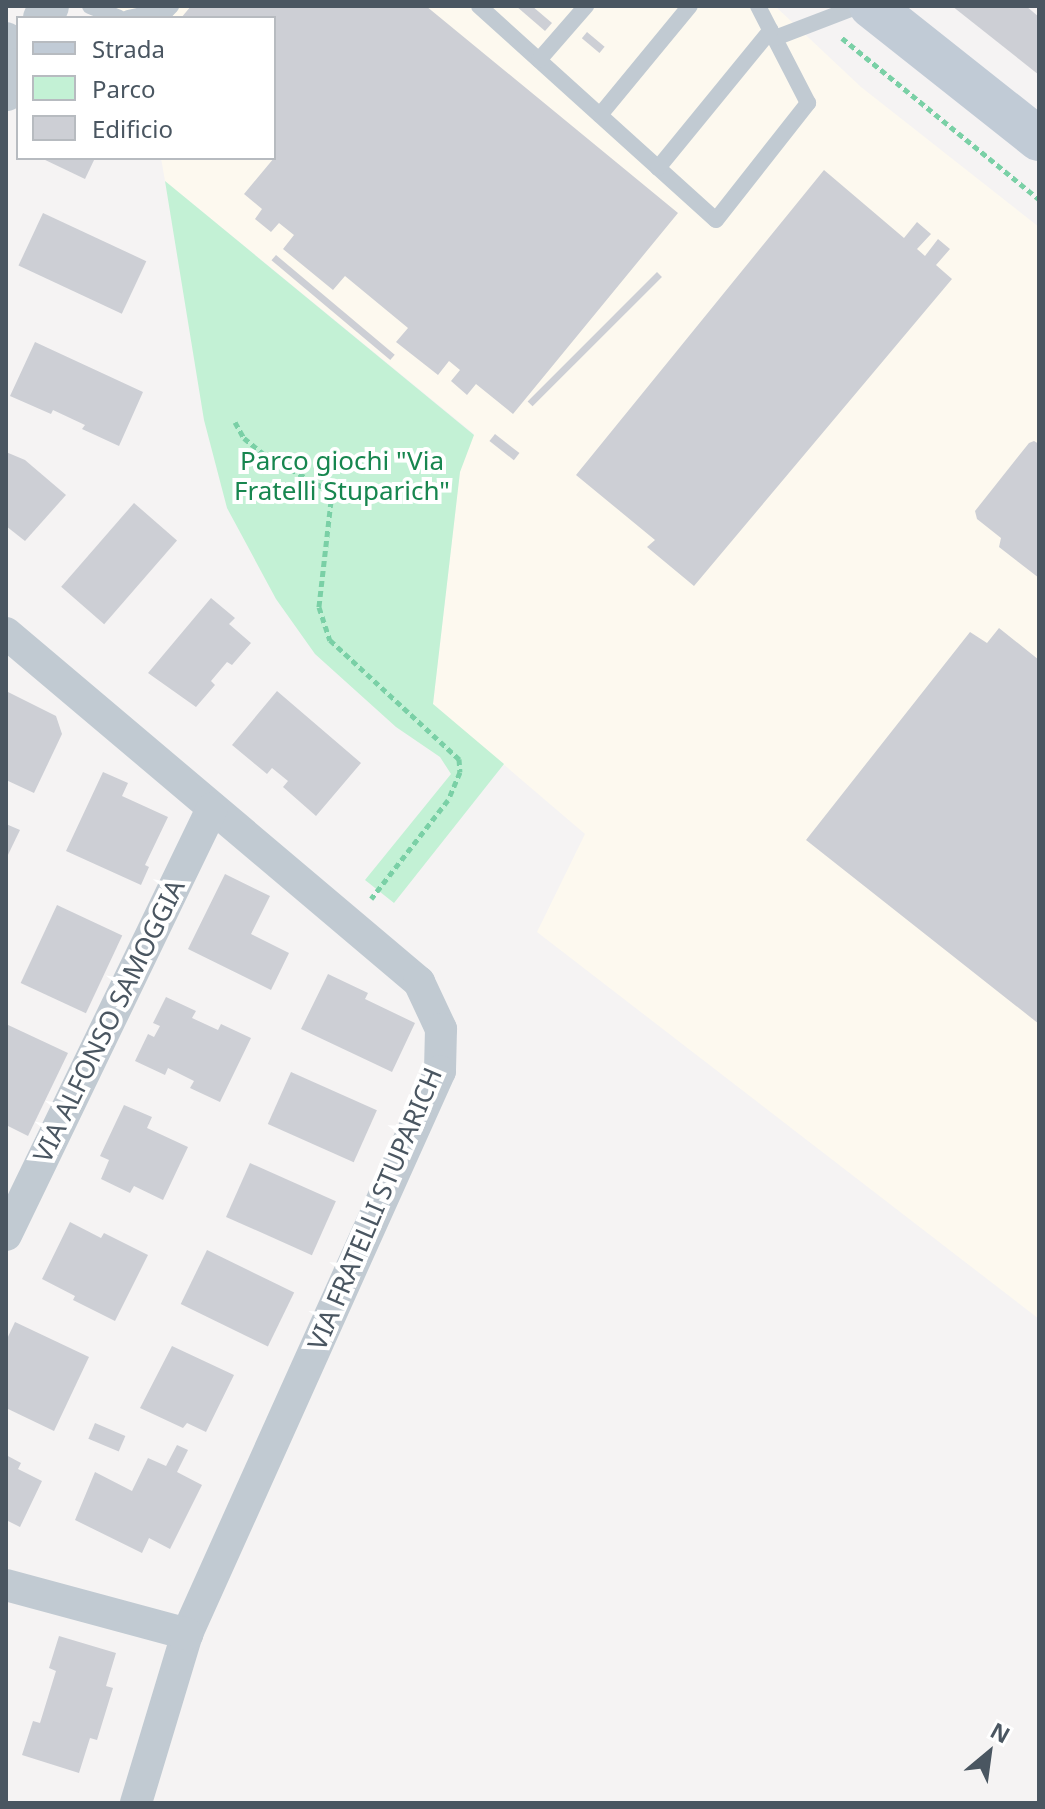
<!DOCTYPE html>
<style>
body{margin:0}
#map{position:relative;width:1045px;height:1809px;overflow:hidden;background:#f5f3f3;font-family:"Noto Sans",sans-serif}
div>[style]{position:absolute}
.commercial>*{inset:0;background:#fdf9ef}
.green>*{inset:0;background:#c3f1d5}
.building>*{inset:0;background:#cdcfd5;transform-origin:0 0}
.path>*{height:5px;margin-top:-2.5px;transform-origin:0;background:repeating-linear-gradient(90deg,#7ad0a6 0 6px,transparent 0 10px)}
.service>*{height:16px;margin:-8px;padding:0 8px;transform-origin:8px;border-radius:8px;background:#c1cad2}
.minor>*{height:32px;margin:-16px;padding:0 16px;transform-origin:16px;border-radius:16px;background:#c1cad2}
.tertiary>*{height:40px;margin:-20px;padding:0 20px;transform-origin:20px;border-radius:20px;background:#c1cad2}
.secondary>*{height:44px;margin:-22px;padding:0 22px;transform-origin:22px;border-radius:22px;background:#c1cbd6}
span{translate:-50% -50%;white-space:nowrap;text-align:center;line-height:1.15;-webkit-text-stroke:8px #fff;paint-order:stroke}
.park-label{font-size:26px;color:#17864f}
.street-label{font-size:26px;color:#4a5661}
.frame{position:absolute;inset:0;border:8px solid #4a5661;pointer-events:none}
.legend{position:absolute;left:16px;top:16px;width:260px;height:144px;box-sizing:border-box;background:#fff;border:2px solid #b7bbc0;margin:0;padding:10px 14px;list-style:none;font-size:24px;color:#4a5661}
.legend li{display:flex;align-items:center;gap:16px;height:40px}
.legend b{width:40px;border:2px solid #b7bbc0}
.north{position:absolute;left:949px;top:1713px;width:80px;height:80px;-webkit-text-stroke:6px #fff;paint-order:stroke;rotate:29deg;font-size:22px;font-weight:700;line-height:32px;text-align:center;color:#4a5661}
.north::after{content:'';display:block;margin:auto;width:28px;height:36px;background:#4a5661;clip-path:polygon(50% 0,100% 100%,50% 72%,0 100%)}
</style>
<div id="map">
<div class="commercial">
<i style="clip-path:polygon(99px 6px,775px 6px,861px 87px,1039px 227px,1039px 1319px,537px 932px,585px 834px,433px 704px,460px 471px,474px 434px,165px 181px,161px 158px,274px 158px,274px 18px,113px 18px)"></i>
</div>
<div class="green">
<i style="clip-path:polygon(165px 181px,474px 435px,460px 472px,433px 704px,504px 764px,394px 903px,365px 880px,451px 774px,440px 757px,396px 727px,315px 654px,276px 599px,227px 508px,204px 420px)"></i>
</div>
<div class="building">
<i style="clip-path:polygon(191px 6px,426px 6px,678px 213px,513px 414px,476px 384px,467px 395px,451px 381px,460px 370px,449px 361px,438px 375px,396px 342px,408px 328px,345px 276px,333px 290px,283px 249px,294px 235px,279px 223px,271px 232px,255px 219px,262px 209px,244px 194px,274px 158px,274px 18px,181px 18px)"></i>
<i style="clip-path:polygon(516px 6px,532px 6px,552px 23px,545px 31px)"></i>
<i style="clip-path:polygon(952px 6px,1026px 6px,1039px 17px,1039px 75px)"></i>
<i style="left:587px;top:32px;width:23px;height:8px;rotate:40deg"></i>
<i style="clip-path:polygon(41px 158px,95px 158px,85px 179px)"></i>
<i style="clip-path:polygon(824px 170px,904px 238px,917px 222px,931px 234px,917px 249px,925px 256px,938px 239px,950px 249px,936px 265px,952px 279px,694px 586px,647px 547px,655px 540px,576px 475px)"></i>
<i style="left:43px;top:213px;width:114px;height:58px;rotate:25deg"></i>
<i style="left:276px;top:255px;width:155px;height:7px;rotate:40deg"></i>
<i style="left:657px;top:272px;width:7px;height:183px;rotate:45deg"></i>
<i style="clip-path:polygon(35px 342px,143px 392px,119px 446px,82px 429px,85px 425px,53px 410px,51px 414px,10px 396px)"></i>
<i style="left:495px;top:434px;width:31px;height:9px;rotate:38deg"></i>
<i style="clip-path:polygon(1034px 441px,1039px 444px,1039px 578px,999px 547px,1001px 538px,977px 519px,975px 511px,1029px 443px)"></i>
<i style="clip-path:polygon(6px 452px,25px 460px,66px 495px,25px 541px,6px 526px)"></i>
<i style="left:134px;top:503px;width:57px;height:111px;rotate:41deg"></i>
<i style="clip-path:polygon(211px 598px,235px 618px,229px 624px,251px 643px,232px 665px,227px 662px,211px 681px,215px 685px,196px 707px,148px 673px)"></i>
<i style="clip-path:polygon(999px 628px,1039px 660px,1039px 1024px,806px 840px,970px 632px,987px 643px)"></i>
<i style="clip-path:polygon(6px 691px,56px 716px,62px 734px,34px 793px,6px 780px)"></i>
<i style="clip-path:polygon(277px 691px,361px 763px,316px 816px,283px 787px,288px 781px,272px 768px,267px 774px,232px 745px)"></i>
<i style="clip-path:polygon(103px 772px,128px 783px,122px 796px,168px 817px,145px 865px,149px 867px,141px 885px,66px 851px)"></i>
<i style="clip-path:polygon(6px 824px,20px 830px,6px 859px)"></i>
<i style="clip-path:polygon(225px 874px,270px 896px,251px 934px,289px 953px,271px 990px,188px 949px)"></i>
<i style="left:57px;top:905px;width:72px;height:86px;rotate:25deg"></i>
<i style="clip-path:polygon(328px 974px,368px 993px,365px 999px,415px 1023px,392px 1072px,301px 1029px)"></i>
<i style="clip-path:polygon(166px 997px,196px 1011px,192px 1018px,218px 1030px,221px 1024px,251px 1038px,220px 1102px,190px 1088px,194px 1081px,168px 1068px,165px 1075px,135px 1061px,148px 1034px,154px 1037px,160px 1026px,153px 1023px)"></i>
<i style="clip-path:polygon(6px 1024px,68px 1053px,28px 1136px,6px 1125px)"></i>
<i style="left:291px;top:1072px;width:94px;height:57px;rotate:24deg"></i>
<i style="clip-path:polygon(124px 1105px,152px 1117px,147px 1128px,188px 1147px,163px 1200px,134px 1186px,130px 1193px,101px 1179px,109px 1160px,100px 1156px)"></i>
<i style="left:250px;top:1163px;width:94px;height:59px;rotate:24deg"></i>
<i style="clip-path:polygon(70px 1222px,101px 1238px,104px 1233px,148px 1255px,115px 1321px,73px 1300px,75px 1296px,42px 1279px)"></i>
<i style="left:207px;top:1250px;width:97px;height:60px;rotate:26deg"></i>
<i style="clip-path:polygon(15px 1322px,89px 1357px,54px 1431px,6px 1408px,6px 1341px)"></i>
<i style="clip-path:polygon(172px 1346px,234px 1375px,206px 1432px,187px 1423px,183px 1428px,140px 1408px)"></i>
<i style="left:95px;top:1423px;width:33px;height:17px;rotate:23deg"></i>
<i style="clip-path:polygon(177px 1445px,188px 1450px,177px 1472px,202px 1485px,170px 1549px,149px 1538px,142px 1553px,75px 1520px,95px 1472px,132px 1491px,148px 1458px,166px 1466px)"></i>
<i style="clip-path:polygon(6px 1455px,21px 1463px,18px 1469px,42px 1481px,20px 1527px,6px 1520px)"></i>
<i style="clip-path:polygon(59px 1636px,116px 1653px,106px 1686px,113px 1688px,97px 1740px,90px 1738px,79px 1773px,22px 1755px,33px 1721px,40px 1723px,56px 1671px,49px 1668px)"></i>
</div>
<div class="path">
<i style="left:842px;top:38px;width:254px;rotate:39.3deg"></i>
<i style="left:235px;top:422px;width:18px;rotate:61deg"></i>
<i style="left:244px;top:438px;width:26px;rotate:39deg"></i>
<i style="left:264px;top:454px;width:73px;rotate:29.4deg"></i>
<i style="left:328px;top:490px;width:11px;rotate:75deg"></i>
<i style="left:331px;top:501px;width:107px;rotate:96.5deg"></i>
<i style="left:319px;top:607px;width:35px;rotate:72deg"></i>
<i style="left:330px;top:640px;width:176px;rotate:42.7deg"></i>
<i style="left:459px;top:759px;width:13px;rotate:86deg"></i>
<i style="left:460px;top:772px;width:30px;rotate:113deg"></i>
<i style="left:448px;top:800px;width:125px;rotate:127.9deg"></i>
</div>
<div class="service">
<i style="left:90px;top:6px;width:31px;rotate:22deg"></i>
<i style="left:479px;top:6px;width:319px;rotate:42.1deg"></i>
<i style="left:716px;top:220px;width:149px;rotate:-51.8deg"></i>
<i style="left:808px;top:103px;width:109px;rotate:-117.3deg"></i>
<i style="left:128px;top:18px;width:40px;rotate:-12deg"></i>
<i style="left:167px;top:10px;width:6px;rotate:-45deg"></i>
<i style="left:775px;top:38px;width:90px;rotate:-20.9deg"></i>
<i style="left:539px;top:60px;width:72px;rotate:-49deg"></i>
<i style="left:600px;top:115px;width:141px;rotate:-50.5deg"></i>
<i style="left:658px;top:168px;width:178px;rotate:-50.7deg"></i>
</div>
<div class="minor">
<i style="left:6px;top:38px;width:13px;rotate:27deg"></i>
<i style="left:6px;top:633px;width:541px;rotate:40.2deg"></i>
<i style="left:419px;top:982px;width:52px;rotate:64.9deg"></i>
<i style="left:441px;top:1029px;width:42px;rotate:91.4deg"></i>
<i style="left:440px;top:1071px;width:617px;rotate:114.2deg"></i>
<i style="left:187px;top:1634px;width:177px;rotate:106.8deg"></i>
<i style="left:6px;top:1235px;width:474px;rotate:-64.2deg"></i>
<i style="left:6px;top:1585px;width:188px;rotate:15.1deg"></i>
</div>
<div class="tertiary">
<i style="left:43px;top:18px;width:13px;rotate:-63deg"></i>
<i style="left:6px;top:91px;width:26px;rotate:-62deg"></i>
</div>
<div class="secondary">
<i style="left:871px;top:6px;width:214px;rotate:38.4deg"></i>
</div>
<div class="park-label">
<span style="left:342px;top:476px">Parco giochi "Via<br>Fratelli Stuparich"</span>
</div>
<div class="street-label">
<span style="left:109px;top:1021px;rotate:-64deg">VIA ALFONSO SAMOGGIA</span>
<span style="left:375px;top:1209px;rotate:-67deg">VIA FRATELLI STUPARICH</span>
</div>
<div class="frame"></div>
<ul class="legend">
<li><b style="height:10px;background:#c1cbd6"></b>Strada</li>
<li><b style="height:22px;background:#c3f1d5"></b>Parco</li>
<li><b style="height:22px;background:#cdcfd5"></b>Edificio</li>
</ul>
<div class="north">N</div>
</div>
